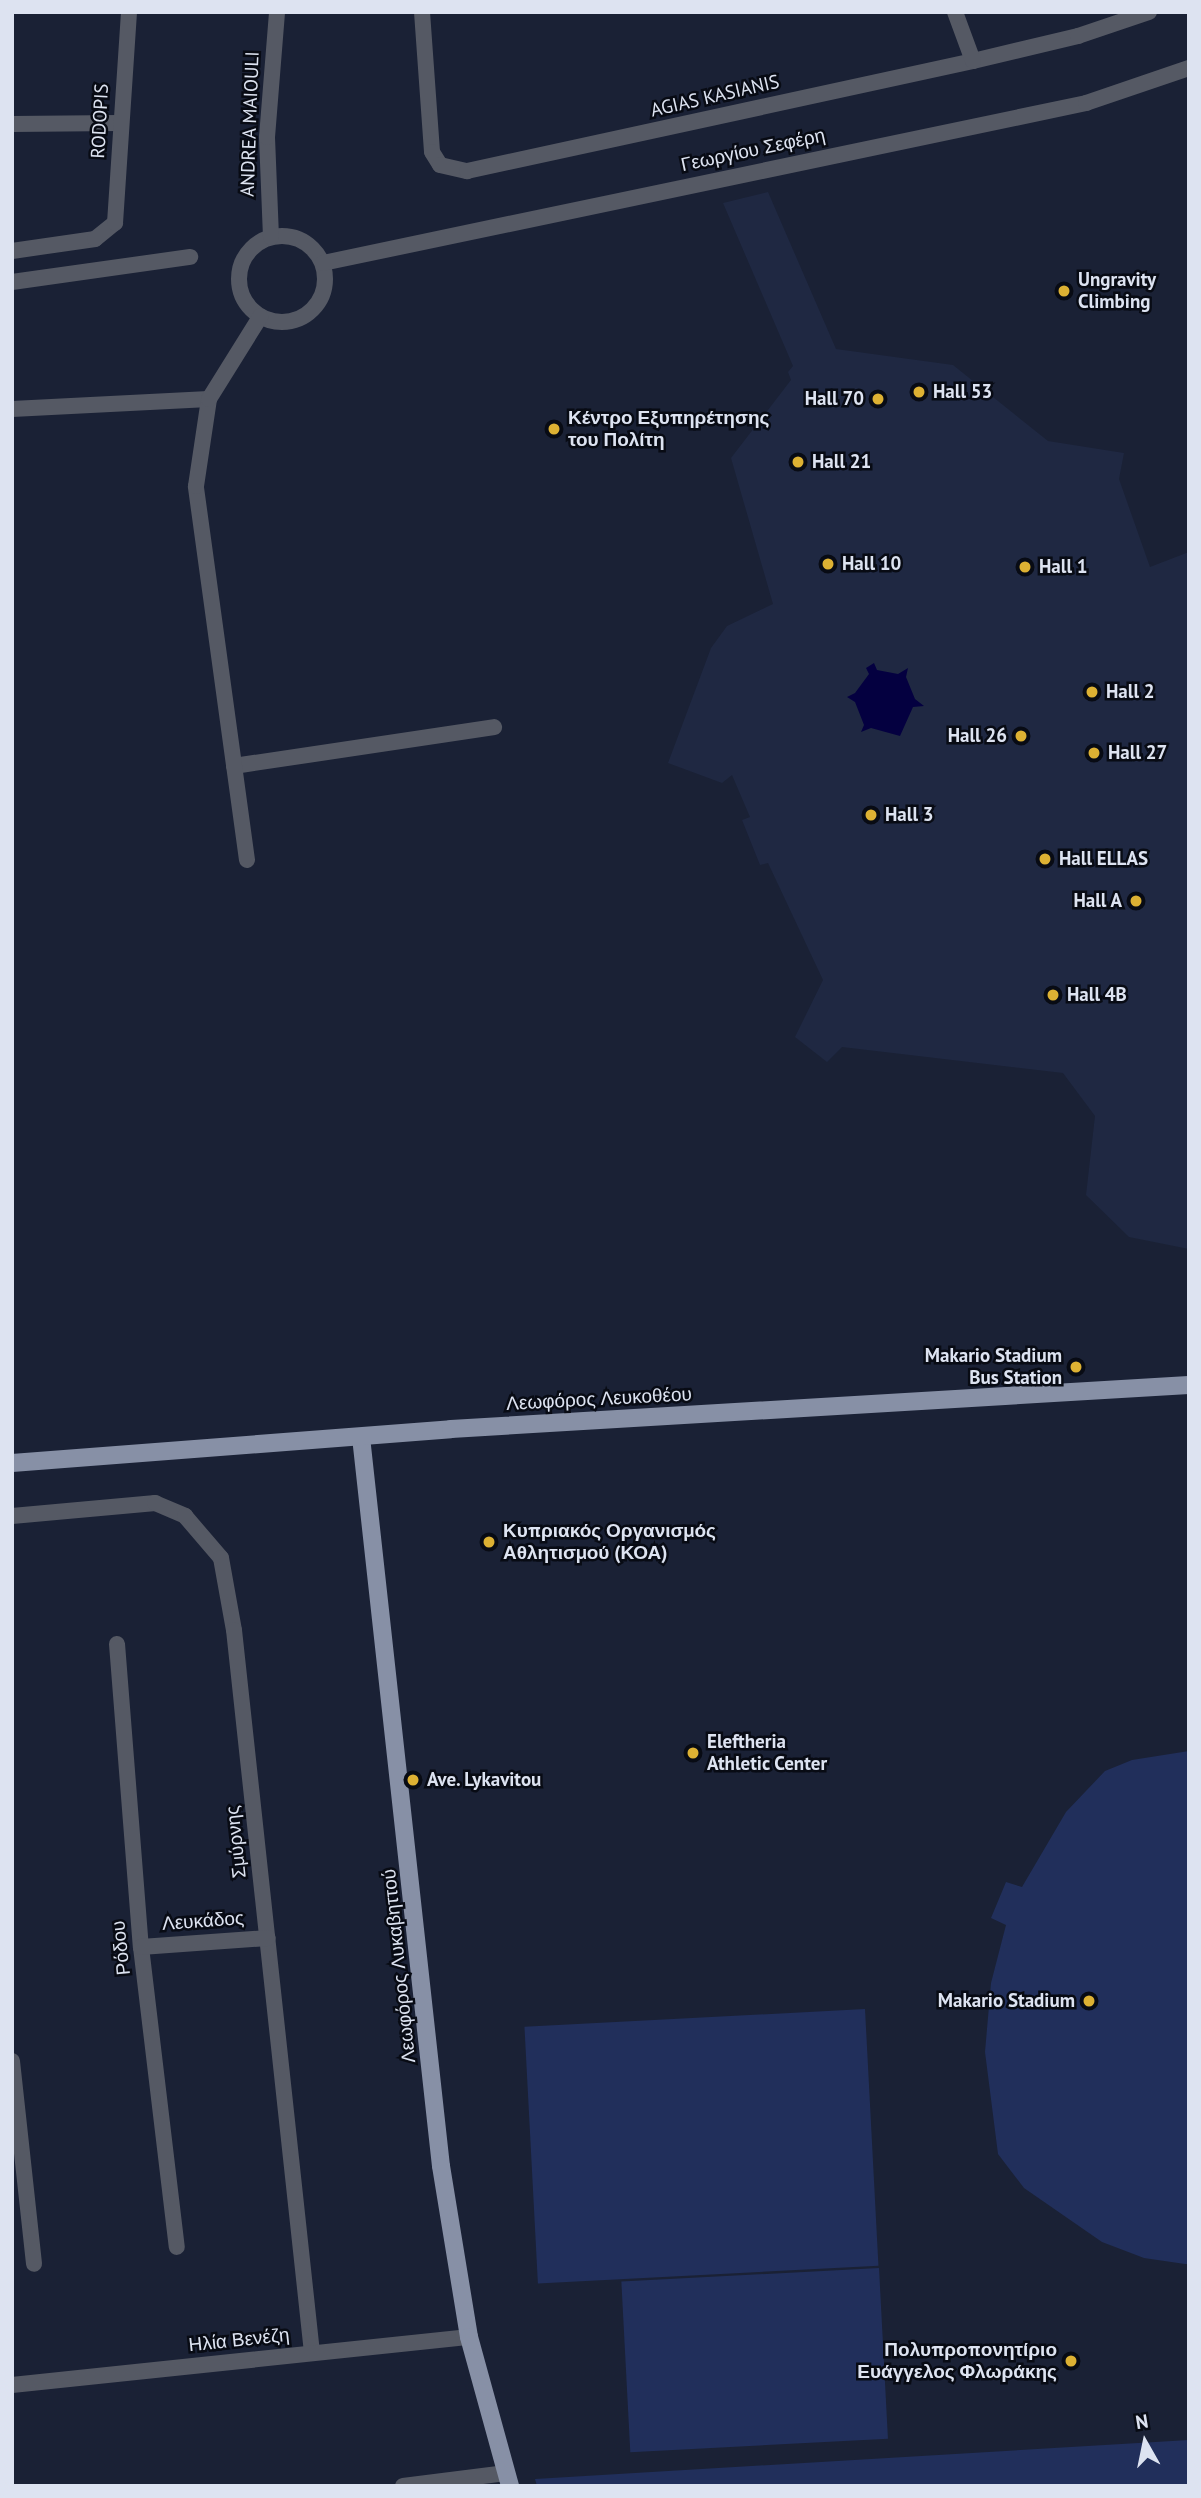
<!DOCTYPE html>
<meta charset="utf-8">
<style>
body{margin:0}
#map{position:relative;width:1201px;height:2498px;overflow:hidden;background:#1a2135;font-family:"PT Sans",sans-serif}
div>[style]{position:absolute}
.built>*{inset:0;background:#1f2842}
.green>*{inset:0;background:#212f5b;transform-origin:0 0}
.water>*{inset:0;background:#040040}
.minor>*{height:16px;margin:-8px;padding:0 8px;transform-origin:8px;border-radius:8px;background:#555964}
.minor>.ring{margin:-8px;padding:0;box-sizing:content-box;background:none;border:16px solid #555964;border-radius:50%}
.major>*{height:18px;margin:-9px;padding:0 9px;transform-origin:9px;border-radius:9px;background:#8790a6}
.dots>*{width:19px;height:19px;translate:-50% -50%;box-sizing:border-box;border:4px solid #080b14;border-radius:50%}
span{translate:-50% -50%;white-space:nowrap;text-align:center;line-height:1.15;-webkit-text-stroke:5px #080b14;paint-order:stroke}
.street-label{font-size:19px;color:#dde3f1}
.poi-label{font-size:19px;color:#dde3f1;font-weight:700}
.left{translate:0 -50%;text-align:left}
.right{translate:-100% -50%;text-align:right}
.frame{position:absolute;inset:0;border:14px solid #dde3f1;pointer-events:none}
.north{position:absolute;left:1110px;top:2407px;width:70px;height:70px;-webkit-text-stroke:5px #080b14;paint-order:stroke;rotate:351deg;font-size:19px;font-weight:700;line-height:28px;text-align:center;color:#dde3f1}
.north::after{content:'';display:block;margin:auto;width:24px;height:32px;background:#dde3f1;clip-path:polygon(50% 0,100% 100%,50% 72%,0 100%)}
</style>
<div id="map">
<div class="built">
<i style="clip-path:polygon(768px 192px,836px 349px,953px 365px,1048px 441px,1124px 453px,1119px 479px,1150px 567px,1189px 552px,1189px 1249px,1129px 1237px,1086px 1195px,1095px 1116px,1063px 1073px,842px 1047px,827px 1062px,795px 1037px,823px 980px,768px 863px,760px 865px,742px 820px,750px 817px,732px 775px,722px 783px,668px 763px,711px 648px,727px 626px,773px 604px,731px 458px,791px 380px,788px 372px,793px 366px,723px 203px)"></i>
</div>
<div class="green">
<i style="clip-path:polygon(1189px 1751px,1189px 2264px,1185px 2264px,1144px 2258px,1102px 2242px,1024px 2188px,998px 2154px,985px 2052px,991px 1983px,1006px 1925px,991px 1918px,1006px 1882px,1022px 1887px,1066px 1812px,1105px 1771px,1132px 1760px)"></i>
<i style="left:865px;top:2009px;width:257px;height:341px;rotate:87deg"></i>
<i style="left:879px;top:2268px;width:171px;height:258px;rotate:87deg"></i>
<i style="clip-path:polygon(1189px 2440px,1189px 2486px,537px 2486px,535px 2479px)"></i>
</div>
<div class="water">
<i style="clip-path:polygon(874px 663px,877px 670px,898px 674px,908px 668px,906px 677px,915px 699px,924px 706px,913px 707px,900px 736px,871px 728px,861px 732px,864px 725px,855px 702px,847px 697px,855px 693px,869px 674px,866px 668px)"></i>
</div>
<div class="minor">
<i style="left:422px;top:12px;width:140px;rotate:85.9deg"></i>
<i style="left:432px;top:152px;width:15px;rotate:58deg"></i>
<i style="left:440px;top:165px;width:28px;rotate:13deg"></i>
<i style="left:467px;top:171px;width:518px;rotate:-12.26deg"></i>
<i style="left:973px;top:61px;width:108px;rotate:-13.4deg"></i>
<i style="left:1078px;top:36px;width:75px;rotate:-18.7deg"></i>
<i style="left:955px;top:12px;width:52px;rotate:69.8deg"></i>
<i style="left:12px;top:124px;width:107px;rotate:-0.5deg"></i>
<i class="ring" style="left:239px;top:236px;width:70px;height:70px"></i>
<i style="left:271px;top:237px;width:100px;rotate:-92.3deg"></i>
<i style="left:267px;top:137px;width:125px;rotate:-85.4deg"></i>
<i style="left:12px;top:251px;width:84px;rotate:-8.2deg"></i>
<i style="left:95px;top:239px;width:26px;rotate:-39deg"></i>
<i style="left:115px;top:223px;width:211px;rotate:-86.2deg"></i>
<i style="left:323px;top:263px;width:780px;rotate:-11.84deg"></i>
<i style="left:1086px;top:103px;width:109px;rotate:-18.8deg"></i>
<i style="left:12px;top:282px;width:180px;rotate:-8deg"></i>
<i style="left:12px;top:409px;width:197px;rotate:-2.9deg"></i>
<i style="left:234px;top:766px;width:263px;rotate:-8.5deg"></i>
<i style="left:247px;top:860px;width:377px;rotate:-97.8deg"></i>
<i style="left:196px;top:486px;width:88px;rotate:-81.5deg"></i>
<i style="left:209px;top:399px;width:97px;rotate:-58.1deg"></i>
<i style="left:12px;top:1516px;width:144px;rotate:-5.2deg"></i>
<i style="left:155px;top:1503px;width:33px;rotate:23deg"></i>
<i style="left:185px;top:1516px;width:55px;rotate:49.4deg"></i>
<i style="left:221px;top:1558px;width:73px;rotate:79.8deg"></i>
<i style="left:234px;top:1630px;width:727px;rotate:83.84deg"></i>
<i style="left:117px;top:1644px;width:304px;rotate:85.5deg"></i>
<i style="left:141px;top:1947px;width:302px;rotate:83.2deg"></i>
<i style="left:141px;top:1947px;width:127px;rotate:-4.1deg"></i>
<i style="left:12px;top:2061px;width:204px;rotate:83.8deg"></i>
<i style="left:12px;top:2385px;width:460px;rotate:-6deg"></i>
<i style="left:403px;top:2486px;width:104px;rotate:-7.2deg"></i>
</div>
<div class="major">
<i style="left:361px;top:1437px;width:733px;rotate:83.74deg"></i>
<i style="left:441px;top:2166px;width:173px;rotate:80.7deg"></i>
<i style="left:469px;top:2337px;width:155px;rotate:74.6deg"></i>
<i style="left:12px;top:1463px;width:440px;rotate:-4.4deg"></i>
<i style="left:451px;top:1429px;width:739px;rotate:-3.41deg"></i>
</div>
<div class="dots">
<i style="left:1064px;top:291px;background:#ddb133"></i>
<i style="left:919px;top:392px;background:#ddb133"></i>
<i style="left:878px;top:399px;background:#ddb133"></i>
<i style="left:554px;top:429px;background:#ddb133"></i>
<i style="left:798px;top:462px;background:#ddb133"></i>
<i style="left:828px;top:564px;background:#ddb133"></i>
<i style="left:1025px;top:567px;background:#ddb133"></i>
<i style="left:1092px;top:692px;background:#ddb133"></i>
<i style="left:1021px;top:736px;background:#ddb133"></i>
<i style="left:1094px;top:753px;background:#ddb133"></i>
<i style="left:871px;top:815px;background:#ddb133"></i>
<i style="left:1045px;top:859px;background:#ddb133"></i>
<i style="left:1136px;top:901px;background:#ddb133"></i>
<i style="left:1053px;top:995px;background:#ddb133"></i>
<i style="left:1076px;top:1367px;background:#ddb133"></i>
<i style="left:489px;top:1542px;background:#ddb133"></i>
<i style="left:693px;top:1753px;background:#ddb133"></i>
<i style="left:413px;top:1780px;background:#ddb133"></i>
<i style="left:1089px;top:2001px;background:#ddb133"></i>
<i style="left:1071px;top:2361px;background:#ddb133"></i>
</div>
<div class="street-label">
<span style="left:715px;top:96px;rotate:-13deg">AGIAS KASIANIS</span>
<span style="left:100px;top:121px;rotate:-87deg">RODOPIS</span>
<span style="left:250px;top:124px;rotate:-88deg">ANDREA MAIOULI</span>
<span style="left:753px;top:150px;rotate:-12deg">Γεωργίου Σεφέρη</span>
<span style="left:599px;top:1399px;rotate:-3deg">Λεωφόρος Λευκοθέου</span>
<span style="left:236px;top:1842px;rotate:-96deg">Σμύρνης</span>
<span style="left:203px;top:1921px;rotate:-4deg">Λευκάδος</span>
<span style="left:121px;top:1948px;rotate:-96deg">Ρόδου</span>
<span style="left:399px;top:1966px;rotate:-96deg">Λεωφόρος Λυκαβηττού</span>
<span style="left:239px;top:2340px;rotate:-6deg">Ηλία Βενέζη</span>
</div>
<div class="poi-label">
<span class="left" style="left:1078px;top:291px">Ungravity<br>Climbing</span>
<span class="left" style="left:933px;top:392px">Hall 53</span>
<span class="right" style="left:864px;top:399px">Hall 70</span>
<span class="left" style="left:568px;top:429px">Κέντρο Εξυπηρέτησης<br>του Πολίτη</span>
<span class="left" style="left:812px;top:462px">Hall 21</span>
<span class="left" style="left:842px;top:564px">Hall 10</span>
<span class="left" style="left:1039px;top:567px">Hall 1</span>
<span class="left" style="left:1106px;top:692px">Hall 2</span>
<span class="right" style="left:1007px;top:736px">Hall 26</span>
<span class="left" style="left:1108px;top:753px">Hall 27</span>
<span class="left" style="left:885px;top:815px">Hall 3</span>
<span class="left" style="left:1059px;top:859px">Hall ELLAS</span>
<span class="right" style="left:1122px;top:901px">Hall A</span>
<span class="left" style="left:1067px;top:995px">Hall 4B</span>
<span class="right" style="left:1062px;top:1367px">Makario Stadium<br>Bus Station</span>
<span class="left" style="left:503px;top:1542px">Κυπριακός Οργανισμός<br>Αθλητισμού (ΚΟΑ)</span>
<span class="left" style="left:707px;top:1753px">Eleftheria<br>Athletic Center</span>
<span class="left" style="left:427px;top:1780px">Ave. Lykavitou</span>
<span class="right" style="left:1075px;top:2001px">Makario Stadium</span>
<span class="right" style="left:1057px;top:2361px">Πολυπροπονητίριο<br>Ευάγγελος Φλωράκης</span>
</div>
<div class="frame"></div>
<div class="north">N</div>
</div>
